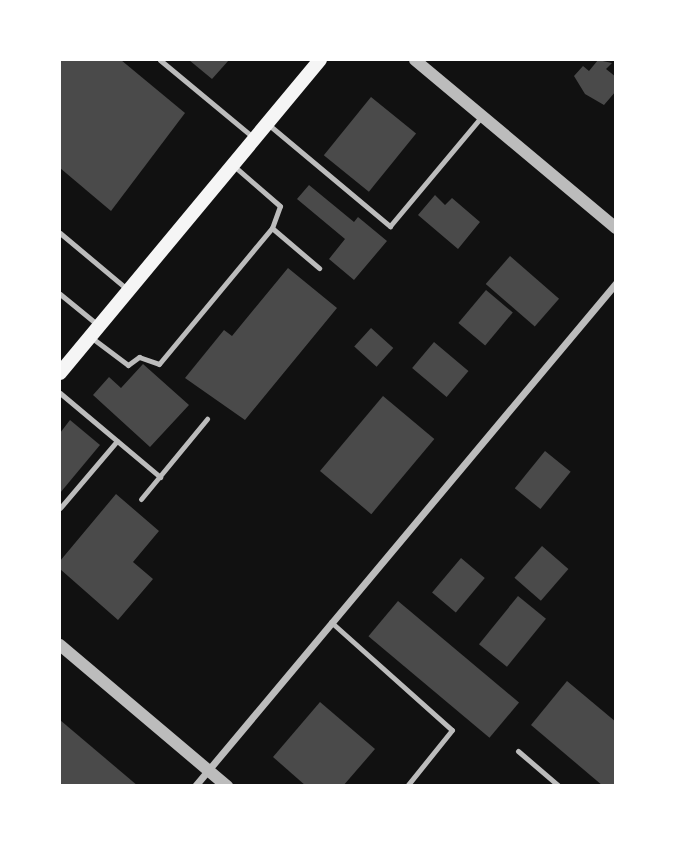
<!DOCTYPE html>
<style>
body{margin:0}
#map{position:relative;width:675px;height:845px;overflow:hidden;background:#111;font-family:"Nunito Sans",sans-serif}
div>[style]{position:absolute}
.building>*{inset:0;background:#4a4a4a;transform-origin:0 0}
.service>*{height:5px;margin:-2.5px;padding:0 2.5px;transform-origin:2.5px;border-radius:2.5px;background:#bcbcbc}
.minor>*{height:7px;margin:-3.5px;padding:0 3.5px;transform-origin:3.5px;border-radius:3.5px;background:#bcbcbc}
.tertiary>*{height:12px;margin:-6px;padding:0 6px;transform-origin:6px;border-radius:6px;background:#bcbcbc}
.secondary>*{height:14px;margin:-7px;padding:0 7px;transform-origin:7px;border-radius:7px;background:#f5f5f5}
span{translate:-50% -50%;white-space:nowrap;text-align:center;line-height:1.15;-webkit-text-stroke:6px #fff;paint-order:stroke}
.frame{position:absolute;inset:0;border:61px solid #fff;pointer-events:none}
</style>
<div id="map">
<div class="building">
<i style="clip-path:polygon(60px 60px,121px 60px,185px 113px,111px 211px,60px 168px)"></i>
<i style="clip-path:polygon(189px 60px,229px 60px,212px 79px)"></i>
<i style="clip-path:polygon(598px 60px,612px 63px,606px 69px,616px 77px,616px 91px,604px 105px,585px 94px,574px 76px,583px 66px,589px 71px)"></i>
<i style="left:371px;top:97px;width:58px;height:75px;rotate:39deg"></i>
<i style="clip-path:polygon(309px 185px,354px 222px,358px 217px,387px 241px,354px 280px,329px 259px,345px 239px,297px 199px)"></i>
<i style="clip-path:polygon(435px 195px,445px 205px,452px 198px,480px 222px,458px 249px,418px 215px)"></i>
<i style="left:510px;top:256px;width:65px;height:37px;rotate:41deg"></i>
<i style="clip-path:polygon(288px 268px,337px 308px,245px 420px,185px 378px,224px 330px,232px 336px)"></i>
<i style="left:486px;top:290px;width:35px;height:43px;rotate:40deg"></i>
<i style="left:371px;top:328px;width:30px;height:25px;rotate:42deg"></i>
<i style="left:434px;top:342px;width:45px;height:34px;rotate:40deg"></i>
<i style="clip-path:polygon(143px 364px,189px 405px,150px 447px,93px 395px,109px 377px,121px 388px)"></i>
<i style="left:383px;top:396px;width:67px;height:98px;rotate:40deg"></i>
<i style="clip-path:polygon(70px 420px,100px 445px,60px 493px,60px 433px)"></i>
<i style="left:545px;top:451px;width:33px;height:48px;rotate:39deg"></i>
<i style="clip-path:polygon(116px 494px,159px 531px,133px 562px,153px 579px,118px 620px,60px 569px,60px 561px)"></i>
<i style="left:542px;top:546px;width:35px;height:42px;rotate:41deg"></i>
<i style="left:461px;top:558px;width:31px;height:45px;rotate:40deg"></i>
<i style="left:518px;top:596px;width:36px;height:62px;rotate:39deg"></i>
<i style="left:398px;top:601px;width:158px;height:46px;rotate:40deg"></i>
<i style="clip-path:polygon(567px 681px,616px 722px,616px 786px,603px 786px,531px 725px)"></i>
<i style="clip-path:polygon(320px 702px,375px 749px,343px 786px,306px 786px,273px 757px)"></i>
<i style="clip-path:polygon(60px 720px,138px 786px,61px 786px)"></i>
</div>
<div class="service">
<i style="left:160px;top:60px;width:122px;rotate:39.7deg"></i>
<i style="left:269px;top:125px;width:158px;rotate:39.9deg"></i>
<i style="left:390px;top:226px;width:143px;rotate:-50.1deg"></i>
<i style="left:272px;top:228px;width:62px;rotate:40.4deg"></i>
<i style="left:60px;top:233px;width:87px;rotate:39.9deg"></i>
<i style="left:60px;top:294px;width:49px;rotate:39.2deg"></i>
<i style="left:92px;top:338px;width:45px;rotate:36.9deg"></i>
<i style="left:128px;top:365px;width:14px;rotate:-36deg"></i>
<i style="left:139px;top:357px;width:21px;rotate:19deg"></i>
<i style="left:159px;top:364px;width:177px;rotate:-50.3deg"></i>
<i style="left:272px;top:228px;width:23px;rotate:-70deg"></i>
<i style="left:280px;top:206px;width:60px;rotate:-139.1deg"></i>
<i style="left:60px;top:393px;width:131px;rotate:40deg"></i>
<i style="left:141px;top:499px;width:104px;rotate:-50.5deg"></i>
<i style="left:60px;top:508px;width:88px;rotate:-49.6deg"></i>
<i style="left:331px;top:622px;width:162px;rotate:41.8deg"></i>
<i style="left:452px;top:730px;width:72px;rotate:128.8deg"></i>
<i style="left:518px;top:751px;width:54px;rotate:40.5deg"></i>
</div>
<div class="minor">
<i style="left:195px;top:786px;width:656px;rotate:-50.07deg"></i>
</div>
<div class="tertiary">
<i style="left:415px;top:60px;width:262px;rotate:39.9deg"></i>
<i style="left:60px;top:645px;width:219px;rotate:40.2deg"></i>
</div>
<div class="secondary">
<i style="left:60px;top:373px;width:407px;rotate:-50.3deg"></i>
</div>
<div class="frame"></div>
</div>
